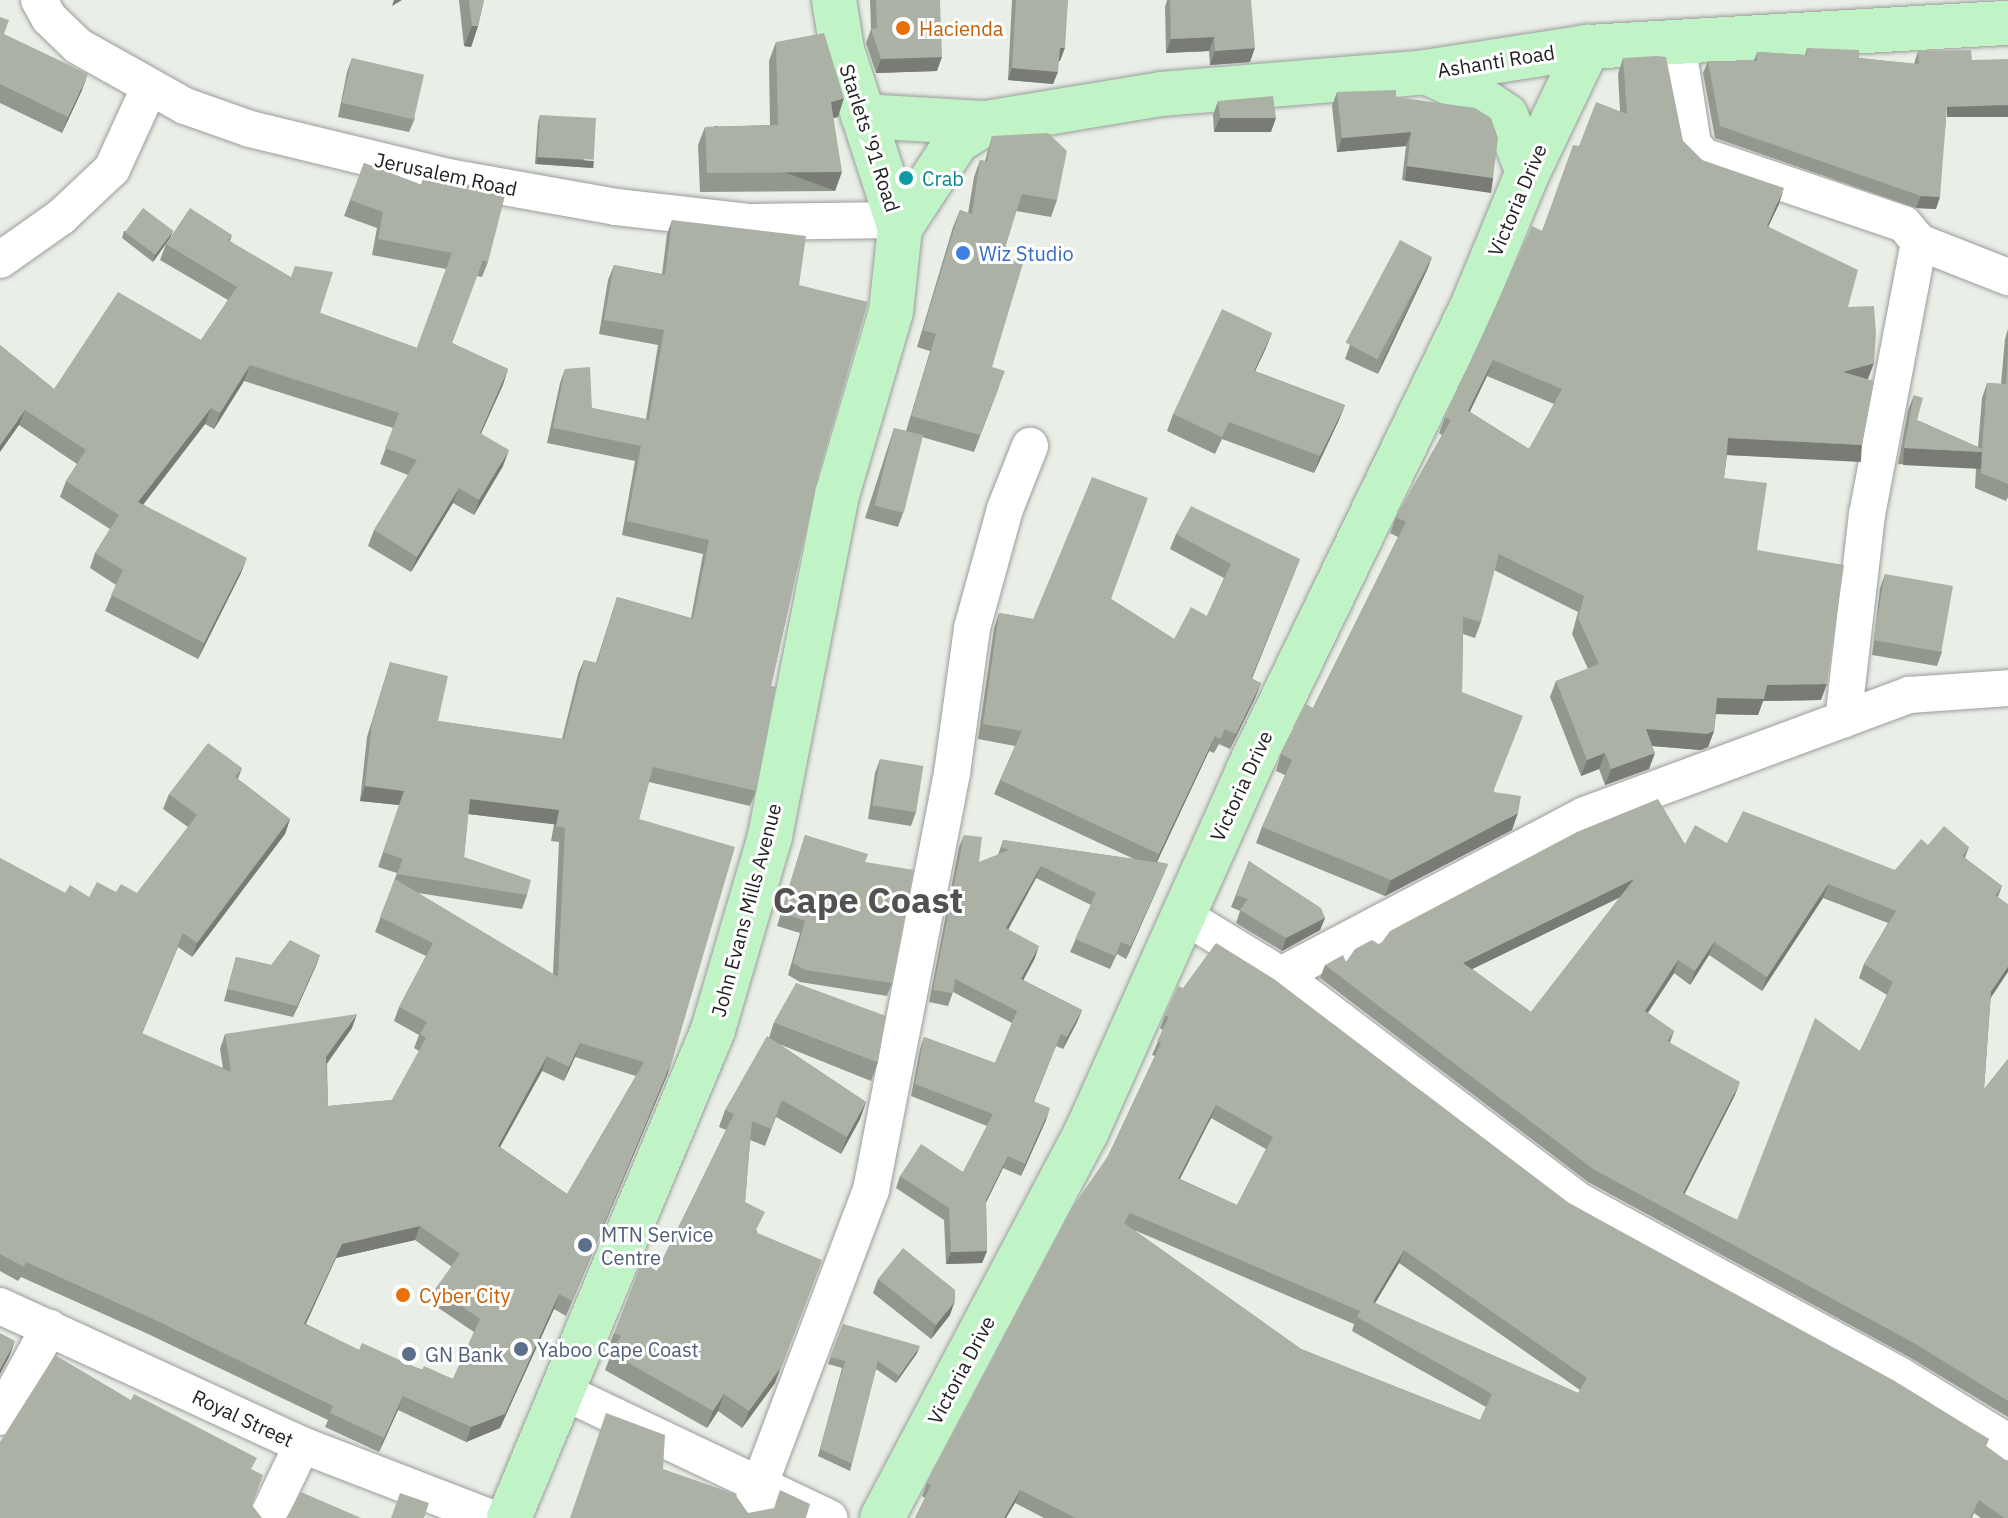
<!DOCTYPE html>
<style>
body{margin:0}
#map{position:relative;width:2008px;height:1518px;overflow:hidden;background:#e9efe7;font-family:"IBM Plex Sans",sans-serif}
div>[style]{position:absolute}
.roads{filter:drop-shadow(0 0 2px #9c9c9c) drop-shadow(0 0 2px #9c9c9c)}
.street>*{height:36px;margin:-18px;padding:0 18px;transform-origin:18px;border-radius:18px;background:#fff}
.secondary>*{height:44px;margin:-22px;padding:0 22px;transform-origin:22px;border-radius:22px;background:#c0f4c6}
.wall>*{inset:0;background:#93988e}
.shaded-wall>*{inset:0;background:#787c74;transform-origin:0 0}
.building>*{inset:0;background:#abb1a5;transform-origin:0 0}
.dots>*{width:22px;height:22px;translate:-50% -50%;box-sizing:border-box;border:4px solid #fff;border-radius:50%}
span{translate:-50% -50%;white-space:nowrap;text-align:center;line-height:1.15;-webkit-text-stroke:6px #fff;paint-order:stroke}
.food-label{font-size:20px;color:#c56008}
.left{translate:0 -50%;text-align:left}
.street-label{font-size:20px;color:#1f1f1f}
.culture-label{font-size:20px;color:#0d838f}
.shop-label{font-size:20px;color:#366cbe}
.service-label{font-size:20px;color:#4e5e75}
.town-label{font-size:36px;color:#525252;font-weight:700}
</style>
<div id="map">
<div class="roads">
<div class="street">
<i style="left:39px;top:0;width:21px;rotate:61deg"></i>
<i style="left:49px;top:18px;width:40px;rotate:44deg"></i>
<i style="left:78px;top:46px;width:123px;rotate:29.3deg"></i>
<i style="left:185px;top:106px;width:69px;rotate:19.5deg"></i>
<i style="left:250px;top:129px;width:204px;rotate:13.6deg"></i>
<i style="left:448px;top:177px;width:171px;rotate:10.1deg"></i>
<i style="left:616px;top:207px;width:135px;rotate:6.4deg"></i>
<i style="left:750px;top:222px;width:146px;rotate:-0.8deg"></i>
<i style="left:1677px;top:42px;width:103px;rotate:81.1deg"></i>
<i style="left:1693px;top:144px;width:16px;rotate:50deg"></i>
<i style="left:1703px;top:156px;width:212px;rotate:18.7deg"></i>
<i style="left:1904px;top:224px;width:23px;rotate:50deg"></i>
<i style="left:1919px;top:242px;width:277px;rotate:100.8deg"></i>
<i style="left:1867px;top:514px;width:207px;rotate:96.6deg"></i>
<i style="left:1919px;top:242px;width:96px;rotate:21.5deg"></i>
<i style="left:0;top:260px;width:75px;rotate:-35.2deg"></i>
<i style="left:61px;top:217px;width:70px;rotate:-43.3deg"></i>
<i style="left:112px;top:169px;width:89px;rotate:-65.4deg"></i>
<i style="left:1181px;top:914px;width:117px;rotate:31.4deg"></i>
<i style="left:1281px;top:975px;width:372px;rotate:37.2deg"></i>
<i style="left:1577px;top:1200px;width:366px;rotate:28.5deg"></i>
<i style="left:1899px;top:1375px;width:128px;rotate:31.6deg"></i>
<i style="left:1281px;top:975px;width:344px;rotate:-27.8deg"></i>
<i style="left:1585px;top:815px;width:346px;rotate:-20.3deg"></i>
<i style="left:1909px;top:695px;width:99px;rotate:-4deg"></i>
<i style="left:0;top:1306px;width:332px;rotate:24.7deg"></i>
<i style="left:302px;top:1445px;width:203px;rotate:21.1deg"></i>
<i style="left:562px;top:1391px;width:296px;rotate:25.4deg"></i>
<i style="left:0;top:1417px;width:102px;rotate:-61.2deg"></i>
<i style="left:267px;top:1518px;width:81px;rotate:-64.4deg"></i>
<i style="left:747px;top:1518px;width:351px;rotate:-69.3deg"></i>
<i style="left:871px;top:1190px;width:425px;rotate:-79deg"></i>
<i style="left:952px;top:773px;width:146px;rotate:-82.1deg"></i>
<i style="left:972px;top:628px;width:123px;rotate:-74.5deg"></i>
<i style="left:1005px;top:509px;width:68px;rotate:-68.4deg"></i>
</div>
<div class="secondary">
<i style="left:834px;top:0;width:51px;rotate:80.9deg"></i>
<i style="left:842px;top:50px;width:187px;rotate:72deg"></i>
<i style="left:1426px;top:72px;width:51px;rotate:24.5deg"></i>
<i style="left:1472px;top:93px;width:41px;rotate:34.1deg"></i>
<i style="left:1506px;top:116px;width:60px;rotate:68.6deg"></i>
<i style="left:863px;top:116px;width:123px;rotate:3.3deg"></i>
<i style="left:509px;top:1518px;width:529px;rotate:-67.31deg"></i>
<i style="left:713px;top:1030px;width:202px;rotate:-73.6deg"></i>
<i style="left:770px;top:836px;width:348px;rotate:-78.9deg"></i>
<i style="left:837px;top:495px;width:192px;rotate:-73.6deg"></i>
<i style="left:891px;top:311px;width:83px;rotate:-83.8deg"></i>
<i style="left:900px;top:228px;width:104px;rotate:-56.8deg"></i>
<i style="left:957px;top:141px;width:34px;rotate:-32deg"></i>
<i style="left:986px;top:123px;width:177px;rotate:-9.4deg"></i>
<i style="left:1161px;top:94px;width:266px;rotate:-4.7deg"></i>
<i style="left:1426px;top:72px;width:164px;rotate:-8.8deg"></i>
<i style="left:1588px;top:47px;width:421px;rotate:-3.3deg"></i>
<i style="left:882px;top:1518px;width:436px;rotate:-62.1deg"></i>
<i style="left:1086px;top:1133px;width:398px;rotate:-65.9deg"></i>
<i style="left:1248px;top:770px;width:514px;rotate:-64.18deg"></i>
<i style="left:1472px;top:307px;width:146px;rotate:-67.5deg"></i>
<i style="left:1528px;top:172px;width:139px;rotate:-64.4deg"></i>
</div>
</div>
<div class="wall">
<i style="clip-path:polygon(459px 0,484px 0,478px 26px,471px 47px,464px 46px)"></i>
<i style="clip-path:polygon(870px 0,940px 0,937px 71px,876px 73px,866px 43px,871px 29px)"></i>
<i style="clip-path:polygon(1012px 0,1068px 0,1060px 61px,1059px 61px,1053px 84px,1008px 80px)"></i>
<i style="clip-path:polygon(1167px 0,1251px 0,1250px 62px,1210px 65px,1209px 51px,1166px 53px,1165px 7px)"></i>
<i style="clip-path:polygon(0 17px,4px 34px,82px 90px,62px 133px,0 103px)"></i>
<i style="clip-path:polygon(776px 42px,838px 117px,833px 118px,835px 191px,700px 192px,698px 145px,705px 127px,770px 125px,769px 61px)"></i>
<i style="clip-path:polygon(1807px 48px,1859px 58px,1914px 64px,1918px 51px,1946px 119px,1936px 209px,1916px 208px,1715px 138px,1703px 73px,1708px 61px,1754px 61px,1757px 52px,1805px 55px)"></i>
<i style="clip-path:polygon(352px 58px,415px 118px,409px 132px,338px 117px,347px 72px)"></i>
<i style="clip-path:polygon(evenodd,1623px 58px,1683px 141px,1702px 160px,1779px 204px,1768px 226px,1848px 307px,1868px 379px,1867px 379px,1862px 445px,1856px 461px,1727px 455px,1724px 478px,1821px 700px,1763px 701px,1758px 715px,1716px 714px,1714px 731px,1708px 747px,1701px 750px,1652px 746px,1649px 769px,1605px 785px,1599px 769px,1581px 776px,1550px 697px,1556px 681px,1588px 669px,1572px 634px,1578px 612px,1494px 570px,1481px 622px,1475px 638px,1463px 634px,1462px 692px,1494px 792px,1512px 830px,1385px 896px,1256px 843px,1262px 827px,1285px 775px,1276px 771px,1281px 754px,1313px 708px,1398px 537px,1390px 533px,1396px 517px,1442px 435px,1439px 433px,1445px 417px,1542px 231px,1579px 146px,1620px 111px,1618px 74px,1623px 58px,1487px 376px,1554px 404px,1529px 449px,1470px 412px,1487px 376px)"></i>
<i style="clip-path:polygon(1337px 92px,1396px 97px,1493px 178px,1488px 192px,1402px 180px,1406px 146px,1337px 152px,1332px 106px)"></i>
<i style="clip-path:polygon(1218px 101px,1271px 132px,1214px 132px,1213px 115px)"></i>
<i style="clip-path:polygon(540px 115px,592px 168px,535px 164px,538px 122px)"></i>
<i style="clip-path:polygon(992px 136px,1057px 200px,1051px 217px,1016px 211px,1003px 254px,992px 367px,999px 387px,974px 452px,922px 437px,903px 513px,898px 527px,865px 518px,894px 428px,906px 431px,930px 351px,917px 347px,953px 227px,960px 210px,968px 213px,974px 177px,980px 160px,985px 161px)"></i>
<i style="clip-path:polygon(364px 163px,421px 185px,424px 176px,488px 262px,482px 277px,477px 276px,452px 343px,508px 369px,481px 433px,503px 466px,474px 515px,453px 503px,411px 572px,368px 546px,374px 530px,408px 475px,380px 464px,393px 428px,244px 381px,214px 429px,205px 424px,143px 504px,241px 573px,198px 659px,105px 611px,116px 585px,90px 568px,95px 553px,110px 529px,60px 497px,66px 481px,77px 464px,19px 425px,0 345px,54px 389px,201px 340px,228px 300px,160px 260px,166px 244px,232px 235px,230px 241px,320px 313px,417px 348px,446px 269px,372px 255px,377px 228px,344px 216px)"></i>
<i style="clip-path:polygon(evenodd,672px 220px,799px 285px,818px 476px,771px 686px,756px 791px,750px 806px,649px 782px,639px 819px,668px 1073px,566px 1316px,554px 1309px,500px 1428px,466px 1442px,398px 1410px,379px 1452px,325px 1427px,328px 1420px,148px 1334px,21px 1277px,18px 1281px,0 1271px,0 858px,65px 893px,89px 897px,116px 892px,137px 893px,188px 827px,163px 809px,169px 794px,242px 768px,238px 779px,290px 819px,285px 834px,192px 957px,178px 947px,142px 1034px,223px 1068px,220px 1049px,225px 1034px,352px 1028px,327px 1064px,328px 1106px,392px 1100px,419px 1051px,414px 1048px,419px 1035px,394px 1021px,399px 1007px,426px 956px,375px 932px,397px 873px,378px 867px,399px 805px,360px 801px,367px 737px,390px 662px,438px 721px,562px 739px,578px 674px,584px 660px,596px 663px,617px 597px,691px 618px,703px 554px,622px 535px,635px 461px,547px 443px,560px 383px,565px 369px,592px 408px,646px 419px,658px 345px,599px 334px,608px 280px,614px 265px,662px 274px,667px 234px,672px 220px,468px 814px,554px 824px,551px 841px,559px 842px,553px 974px,418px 893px,522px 909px,527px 895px,464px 857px,468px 814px,672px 220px,575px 1057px,636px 1076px,567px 1194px,500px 1147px,542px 1071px,564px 1081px,575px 1057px,672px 220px,415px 1240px,452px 1267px,436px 1288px,431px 1303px,474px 1332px,453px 1379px,359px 1350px,306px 1324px,336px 1258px,415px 1240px)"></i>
<i style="clip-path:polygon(124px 231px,173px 231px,170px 238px,153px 262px,122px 238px)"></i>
<i style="clip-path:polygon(1432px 257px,1427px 270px,1378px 374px,1345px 359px,1350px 345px)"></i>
<i style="clip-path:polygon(2008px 329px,2008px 497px,2006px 501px,1975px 488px,1976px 468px,1898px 464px,1908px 410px,1914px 395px,1917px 420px,1978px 447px,1982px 398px,1987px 383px,2001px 384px,2005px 339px)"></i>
<i style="clip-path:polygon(1272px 333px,1265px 350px,1255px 371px,1345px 405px,1338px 422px,1314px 473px,1222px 439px,1215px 454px,1167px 431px,1173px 414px)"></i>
<i style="clip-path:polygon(1176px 534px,1300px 559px,1252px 679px,1261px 683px,1255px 698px,1230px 749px,1219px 744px,1214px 753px,1209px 751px,1157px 862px,1168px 864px,1126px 959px,1117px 954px,1110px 969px,1070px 952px,1091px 905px,1036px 878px,1008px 929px,1035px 958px,1023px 980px,1082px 1010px,1077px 1022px,1063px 1049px,1056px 1046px,1034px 1101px,1046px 1120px,1021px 1176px,1003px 1168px,986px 1203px,987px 1251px,982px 1263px,946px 1264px,944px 1220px,896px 1188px,900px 1176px,963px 1172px,987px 1126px,911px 1096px,920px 1049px,924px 1037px,995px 1063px,1012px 1023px,953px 992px,948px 1006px,929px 1002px,959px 847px,964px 835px,979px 862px,998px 855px,1003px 840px,1134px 859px,994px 794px,1015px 746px,978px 739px,994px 628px,999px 613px,1033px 619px,1111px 599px,1174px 639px,1207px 616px,1224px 578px,1170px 549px)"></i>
<i style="clip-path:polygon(1885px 574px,1942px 652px,1937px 666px,1872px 655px,1880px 588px)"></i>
<i style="clip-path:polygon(880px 759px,916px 812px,911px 826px,868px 819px,875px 773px)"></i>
<i style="clip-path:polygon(805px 835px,865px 862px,892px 983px,887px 996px,800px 982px,788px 975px,800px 933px,777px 926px)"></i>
<i style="clip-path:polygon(evenodd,1727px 843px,1895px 870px,1928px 845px,1969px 847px,1965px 858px,2002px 886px,1998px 897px,1984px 1089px,2008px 1059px,2008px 1417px,1909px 1357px,1588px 1182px,1320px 978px,1325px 965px,1346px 962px,1380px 945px,1685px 844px,1727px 843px,1620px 897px,1531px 1012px,1472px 969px,1523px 944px,1620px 897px,1727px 843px,1823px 898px,1888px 923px,1864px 964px,1859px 978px,1887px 995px,1860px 1051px,1737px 1220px,1684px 1194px,1735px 1095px,1670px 1043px,1674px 1031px,1648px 1013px,1674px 973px,1690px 985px,1709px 955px,1762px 991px,1823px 898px)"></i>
<i style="clip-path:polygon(1249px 861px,1325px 918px,1320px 930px,1282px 951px,1236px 923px,1240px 911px,1231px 907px)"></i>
<i style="clip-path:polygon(320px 955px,293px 1017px,224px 1001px,236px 957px,271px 965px)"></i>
<i style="clip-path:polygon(evenodd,1165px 1015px,1569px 1203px,1989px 1439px,1986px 1446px,2008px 1518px,1981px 1518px,1974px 1513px,1972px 1518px,1044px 1518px,1015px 1503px,1006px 1518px,915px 1518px,925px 1498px,922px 1496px,927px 1483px,1108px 1156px,1155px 1056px,1152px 1055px,1163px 1030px,1160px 1028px,1165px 1015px,1211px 1118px,1266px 1149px,1237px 1205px,1180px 1179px,1211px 1118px,1165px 1015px,1134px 1230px,1354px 1324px,1352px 1331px,1486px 1407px,1480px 1420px,1301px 1349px,1134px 1230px,1165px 1015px,1399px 1263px,1580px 1390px,1578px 1393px,1375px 1303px,1399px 1263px)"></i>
<i style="clip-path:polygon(774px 1022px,878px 1062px,871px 1081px,779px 1044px,866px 1102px,860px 1119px,841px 1154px,776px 1117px,765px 1146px,750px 1140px,745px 1202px,757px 1232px,775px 1383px,742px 1428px,718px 1411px,707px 1428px,605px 1370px,612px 1352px,607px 1350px,614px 1333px,657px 1271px,726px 1130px,719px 1127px,725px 1110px,769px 1038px)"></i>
<i style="clip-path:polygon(878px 1279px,950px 1315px,931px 1339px,873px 1293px)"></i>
<i style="clip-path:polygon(843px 1324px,917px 1353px,896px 1383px,876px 1369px,850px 1471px,818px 1456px,842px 1368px,828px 1364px)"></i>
</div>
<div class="shaded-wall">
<i style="clip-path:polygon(394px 0,402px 0,392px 6px)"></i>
<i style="clip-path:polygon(472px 26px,478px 26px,471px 47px,464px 46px)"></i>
<i style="clip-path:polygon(1214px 37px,1209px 51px,1166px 53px,1171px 39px)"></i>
<i style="clip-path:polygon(1060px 48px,1065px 48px,1060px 61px,1055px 61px)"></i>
<i style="clip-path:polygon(1255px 48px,1250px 62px,1210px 65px,1215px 51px)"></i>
<i style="clip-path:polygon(942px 57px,937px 71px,876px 73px,881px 59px)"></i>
<i style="clip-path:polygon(1012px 68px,1058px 72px,1053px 84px,1008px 80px)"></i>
<i style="clip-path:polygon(88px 74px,82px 90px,62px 133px,68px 117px)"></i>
<i style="clip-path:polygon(844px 98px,838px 117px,824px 120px,831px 102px)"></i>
<i style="left:2008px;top:105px;width:12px;height:61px;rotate:90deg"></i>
<i style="clip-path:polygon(1220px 118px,1276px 118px,1271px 132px,1214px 132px)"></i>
<i style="clip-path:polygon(1411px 132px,1406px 146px,1337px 152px,1342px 138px)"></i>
<i style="left:537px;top:157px;width:57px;height:7px;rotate:4deg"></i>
<i style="left:1407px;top:166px;width:87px;height:15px;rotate:8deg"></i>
<i style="left:842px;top:172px;width:20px;height:135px;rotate:110deg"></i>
<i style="clip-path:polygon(1784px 188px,1779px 204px,1761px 242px,1767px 226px)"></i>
<i style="clip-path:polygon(1921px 196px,1940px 197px,1936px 209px,1916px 208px)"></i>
<i style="clip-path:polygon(173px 231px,170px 238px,153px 262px,155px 255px)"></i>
<i style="clip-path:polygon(1432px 257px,1427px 270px,1378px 374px,1383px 360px)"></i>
<i style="clip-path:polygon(1272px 333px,1265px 350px,1247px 388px,1254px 371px)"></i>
<i style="clip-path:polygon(1493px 360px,1487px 376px,1462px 427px,1468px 411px)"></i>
<i style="clip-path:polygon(1874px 363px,1868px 379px,1837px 388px,1843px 372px)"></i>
<i style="clip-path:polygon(250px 365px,244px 381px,214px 429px,220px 413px)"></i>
<i style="clip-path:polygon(508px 369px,503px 385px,474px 449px,480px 433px)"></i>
<i style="clip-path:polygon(1345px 405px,1338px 422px,1314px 473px,1320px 456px)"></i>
<i style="clip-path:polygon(211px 408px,205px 424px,133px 518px,138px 502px)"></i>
<i style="clip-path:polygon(25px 410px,19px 425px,0 452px,0 445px)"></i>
<i style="left:1728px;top:438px;width:134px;height:17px;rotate:3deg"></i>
<i style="left:1904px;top:448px;width:78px;height:17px;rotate:3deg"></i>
<i style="clip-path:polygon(509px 450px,503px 466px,474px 515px,479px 500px)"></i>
<i style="clip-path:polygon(459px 488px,453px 503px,411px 572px,417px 557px)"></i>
<i style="clip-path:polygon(247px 558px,241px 573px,198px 659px,204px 643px)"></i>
<i style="clip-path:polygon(1261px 683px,1255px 698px,1230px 749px,1236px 734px)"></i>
<i style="clip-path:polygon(1827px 684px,1821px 700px,1763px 701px,1758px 715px,1712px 714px,1717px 698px,1767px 685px)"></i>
<i style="clip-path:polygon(1646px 729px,1714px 731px,1708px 747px,1701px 750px,1640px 745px)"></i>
<i style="clip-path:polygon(1215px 736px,1209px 751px,1154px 868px,1159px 854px)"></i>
<i style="clip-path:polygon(1605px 753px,1599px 769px,1581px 776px,1587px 760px)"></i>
<i style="clip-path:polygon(1655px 753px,1649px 769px,1605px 785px,1611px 769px)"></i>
<i style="clip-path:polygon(365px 786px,404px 791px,399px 805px,360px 801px)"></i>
<i style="left:470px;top:799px;width:90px;height:15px;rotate:7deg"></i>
<i style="clip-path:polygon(1518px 813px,1512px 830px,1385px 896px,1391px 880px)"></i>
<i style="clip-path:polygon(290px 819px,285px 834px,192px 957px,197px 943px)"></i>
<i style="clip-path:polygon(1168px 864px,1163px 876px,1126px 959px,1131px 946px)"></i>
<i style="clip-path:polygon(1041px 866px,1036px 878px,1002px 941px,1006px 928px)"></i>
<i style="clip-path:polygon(1634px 879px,1629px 893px,1458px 976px,1463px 963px)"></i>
<i style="clip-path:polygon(1828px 884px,1823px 898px,1762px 991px,1767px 977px)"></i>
<i style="clip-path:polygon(1325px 918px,1320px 930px,1282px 951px,1286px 938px)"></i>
<i style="clip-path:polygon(1714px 942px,1709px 955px,1690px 985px,1695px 971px)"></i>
<i style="clip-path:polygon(1039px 946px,1035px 958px,1017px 992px,1021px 979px)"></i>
<i style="clip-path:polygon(320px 955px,316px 966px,293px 1017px,297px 1006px)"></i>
<i style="clip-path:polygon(1678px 960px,1674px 973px,1640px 1024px,1645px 1011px)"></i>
<i style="clip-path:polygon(2008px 966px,2008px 972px,1986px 1005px,1991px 991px)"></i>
<i style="clip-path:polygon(1082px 1010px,1077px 1022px,1063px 1049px,1067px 1037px)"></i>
<i style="clip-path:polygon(357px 1014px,352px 1028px,321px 1071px,326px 1057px)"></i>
<i style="clip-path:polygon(580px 1043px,575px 1057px,564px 1081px,569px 1067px)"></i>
<i style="clip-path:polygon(547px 1056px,542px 1071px,493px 1160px,498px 1146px)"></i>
<i style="clip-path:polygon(673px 1058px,668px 1073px,566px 1316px,572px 1301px)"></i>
<i style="clip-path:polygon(1740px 1082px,1735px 1095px,1678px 1207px,1683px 1193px)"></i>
<i style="clip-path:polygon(866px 1102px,860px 1119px,841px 1154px,847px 1137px)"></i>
<i style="clip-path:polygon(1216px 1105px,1211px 1118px,1173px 1192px,1178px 1179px)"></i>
<i style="clip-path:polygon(1050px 1108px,1046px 1120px,1021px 1176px,1025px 1164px)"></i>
<i style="clip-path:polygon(1008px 1156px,1003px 1168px,981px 1212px,986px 1200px)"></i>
<i style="clip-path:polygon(420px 1226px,415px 1240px,336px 1258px,299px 1338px,304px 1324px,342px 1244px)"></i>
<i style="clip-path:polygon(1404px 1250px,1399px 1263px,1368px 1315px,1373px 1302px)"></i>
<i style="clip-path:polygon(987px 1251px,982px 1263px,946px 1264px,951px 1252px)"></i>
<i style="clip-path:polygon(822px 1260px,775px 1383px,742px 1428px,749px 1411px)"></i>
<i style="clip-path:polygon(559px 1294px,554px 1309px,500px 1428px,466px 1442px,471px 1427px)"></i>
<i style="clip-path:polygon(955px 1301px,950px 1315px,931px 1339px,936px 1325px)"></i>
<i style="clip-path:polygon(15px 1341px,9px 1357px,0 1374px,0 1369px)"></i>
<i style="clip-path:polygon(920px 1346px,917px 1353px,896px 1383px,899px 1376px)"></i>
<i style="clip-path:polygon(724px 1394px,718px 1411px,707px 1428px,713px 1411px)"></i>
<i style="clip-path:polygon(403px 1396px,398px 1410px,379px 1452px,384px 1438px)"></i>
<i style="clip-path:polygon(1020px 1490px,1015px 1503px,1006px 1518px,1004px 1518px)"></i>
</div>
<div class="building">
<i style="clip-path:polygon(469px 0,484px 0,478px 26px,472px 26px)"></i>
<i style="clip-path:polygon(876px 0,940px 0,942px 57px,881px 59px,871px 29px,877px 28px)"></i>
<i style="clip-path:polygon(1016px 0,1068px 0,1065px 48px,1060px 48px,1058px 72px,1012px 68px)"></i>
<i style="clip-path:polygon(1170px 0,1251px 0,1255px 48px,1215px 51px,1214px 37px,1171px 39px)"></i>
<i style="clip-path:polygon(0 17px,9px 20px,4px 34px,88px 74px,68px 117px,0 84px)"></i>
<i style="clip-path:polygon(824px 33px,844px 98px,831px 102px,842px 172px,707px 173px,705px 127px,778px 125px,776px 42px)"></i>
<i style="clip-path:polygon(1807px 48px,1859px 50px,1859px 58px,1919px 64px,1918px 51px,1971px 50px,1972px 60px,2008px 59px,2008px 105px,1947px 107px,1940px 197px,1921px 196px,1720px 126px,1708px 61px,1757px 61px,1757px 52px,1807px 55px)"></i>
<i style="clip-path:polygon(evenodd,1657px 56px,1666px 57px,1683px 141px,1702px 160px,1784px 188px,1767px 226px,1858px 270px,1848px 307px,1874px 306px,1876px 334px,1874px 363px,1843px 372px,1874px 381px,1862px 445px,1728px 438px,1724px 478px,1767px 483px,1757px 550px,1844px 565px,1827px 684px,1767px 685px,1764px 699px,1717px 698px,1714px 731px,1707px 734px,1646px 729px,1655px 753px,1611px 769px,1605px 753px,1587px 760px,1556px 681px,1599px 664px,1578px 618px,1584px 596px,1499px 554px,1481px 622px,1463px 617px,1462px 692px,1523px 716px,1493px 792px,1521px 796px,1518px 813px,1391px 880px,1262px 827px,1292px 760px,1281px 754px,1306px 704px,1313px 708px,1406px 522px,1396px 517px,1451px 420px,1445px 417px,1532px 226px,1542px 231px,1573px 145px,1579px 146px,1596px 102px,1627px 114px,1623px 58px,1657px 56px,1493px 360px,1562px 389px,1529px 449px,1468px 411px,1493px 360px)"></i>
<i style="left:352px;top:58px;width:74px;height:46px;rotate:13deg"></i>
<i style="clip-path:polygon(1396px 90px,1396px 97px,1475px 108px,1491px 118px,1498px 138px,1493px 178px,1407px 166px,1411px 132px,1342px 138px,1337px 92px)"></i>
<i style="clip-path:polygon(1273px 96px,1276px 118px,1220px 118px,1218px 101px)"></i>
<i style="left:540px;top:115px;width:56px;height:42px;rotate:3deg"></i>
<i style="clip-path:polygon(1048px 133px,1067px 151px,1057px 200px,1022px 194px,1003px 254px,1024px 260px,992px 367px,1005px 371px,980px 435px,911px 416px,936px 334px,923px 330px,960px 210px,972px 214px,980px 160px,987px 162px,992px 136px)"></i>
<i style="clip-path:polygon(364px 163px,422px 185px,424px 176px,506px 192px,488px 262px,483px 260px,452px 343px,508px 369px,480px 433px,509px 450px,479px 500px,459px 488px,417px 557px,374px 530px,417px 460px,385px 448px,399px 413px,250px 365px,220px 413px,211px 408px,138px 502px,247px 558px,204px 643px,111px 595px,123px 570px,95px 553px,119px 515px,66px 481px,86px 450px,25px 410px,0 445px,0 345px,54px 389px,118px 292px,201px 340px,237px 287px,166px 244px,190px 208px,232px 235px,228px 240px,291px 277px,295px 266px,333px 272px,320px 313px,417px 348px,452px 253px,378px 239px,383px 212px,350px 200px)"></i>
<i style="left:143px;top:208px;width:38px;height:30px;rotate:37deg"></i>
<i style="clip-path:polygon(evenodd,672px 220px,806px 236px,799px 285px,868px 302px,818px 476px,771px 686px,776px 687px,756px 791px,653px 767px,639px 819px,735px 847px,673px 1058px,572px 1301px,559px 1294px,505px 1414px,471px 1427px,403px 1396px,384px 1438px,330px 1413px,333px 1406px,153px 1319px,26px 1262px,24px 1267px,0 1254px,0 858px,65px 893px,70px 885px,89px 897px,97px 882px,116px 892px,121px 884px,137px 893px,197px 815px,169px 794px,208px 743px,242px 768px,235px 777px,290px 819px,197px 943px,183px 933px,142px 1033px,231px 1072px,225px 1034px,357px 1014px,326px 1057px,328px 1106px,392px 1100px,426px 1038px,420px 1034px,427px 1022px,399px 1007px,433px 943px,380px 917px,395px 879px,558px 977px,565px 828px,556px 826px,559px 810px,470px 799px,464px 857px,531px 880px,527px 895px,397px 874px,403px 859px,383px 852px,404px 791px,365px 786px,372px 723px,390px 662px,448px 676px,438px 721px,564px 739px,584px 660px,597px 663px,617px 597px,693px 619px,709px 540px,627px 521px,641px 446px,553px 428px,565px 369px,590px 367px,592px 408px,649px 420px,664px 330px,604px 320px,614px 265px,665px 275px,672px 220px,580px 1043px,644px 1062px,567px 1194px,498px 1146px,547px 1056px,569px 1067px,580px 1043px,672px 220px,420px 1226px,460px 1254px,436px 1288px,480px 1319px,453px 1379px,424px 1366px,422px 1370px,362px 1343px,359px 1350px,304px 1324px,342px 1244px,420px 1226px)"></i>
<i style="left:1400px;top:240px;width:36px;height:116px;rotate:28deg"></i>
<i style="clip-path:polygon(1222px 309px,1272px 333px,1254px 371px,1345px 405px,1320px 456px,1229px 422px,1222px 437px,1173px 414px)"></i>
<i style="clip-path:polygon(2008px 352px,2008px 484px,1981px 473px,1982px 452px,1904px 448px,1914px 395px,1923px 398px,1917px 420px,1982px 449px,1987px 383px,2006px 384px)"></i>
<i style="left:894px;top:428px;width:30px;height:80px;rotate:14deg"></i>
<i style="clip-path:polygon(1092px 477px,1148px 498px,1111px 599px,1174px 639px,1191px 607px,1207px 616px,1231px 564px,1176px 534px,1191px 506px,1300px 559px,1251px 678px,1261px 683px,1236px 734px,1225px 729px,1220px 739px,1215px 736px,1159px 854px,1000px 780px,1022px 731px,983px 724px,999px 613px,1033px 619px)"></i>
<i style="left:1885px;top:574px;width:69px;height:67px;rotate:10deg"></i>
<i style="left:880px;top:759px;width:44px;height:47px;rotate:9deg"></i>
<i style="clip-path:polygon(evenodd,1658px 799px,1685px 844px,1695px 825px,1727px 843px,1743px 811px,1895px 870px,1921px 839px,1928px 845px,1944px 826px,1969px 847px,1962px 856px,2002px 886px,1995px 895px,2008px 904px,2008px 966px,1991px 991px,1984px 1089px,2008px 1059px,2008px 1401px,1914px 1343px,1593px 1169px,1325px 965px,1343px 955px,1346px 962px,1355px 949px,1372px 940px,1380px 945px,1390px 931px,1577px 832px,1658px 799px,1634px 879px,1531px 1012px,1463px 963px,1634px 879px,1658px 799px,1828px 884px,1896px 911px,1864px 964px,1893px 982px,1860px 1051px,1815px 1018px,1737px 1220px,1683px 1193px,1740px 1082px,1667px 1041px,1674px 1031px,1645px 1011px,1678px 960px,1695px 971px,1714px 942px,1767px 977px,1828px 884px)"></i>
<i style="clip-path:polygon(805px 835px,868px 854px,865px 862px,914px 870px,892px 983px,805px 970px,793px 963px,805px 921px,781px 913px)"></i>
<i style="clip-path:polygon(964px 835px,982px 837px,979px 862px,1009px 850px,1001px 847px,1003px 840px,1168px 864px,1131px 946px,1121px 942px,1115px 956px,1075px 939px,1096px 893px,1041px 866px,1006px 928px,1039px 946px,1021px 979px,1082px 1010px,1067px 1037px,1061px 1034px,1033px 1101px,1050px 1108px,1025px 1164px,1008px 1156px,986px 1200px,987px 1251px,951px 1252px,949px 1208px,900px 1176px,921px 1144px,963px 1172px,993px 1114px,915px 1084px,924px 1037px,995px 1063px,1017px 1011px,955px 979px,953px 993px,933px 990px)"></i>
<i style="clip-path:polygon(1249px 861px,1321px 908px,1325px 918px,1286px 938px,1240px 910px,1248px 899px,1236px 895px)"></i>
<i style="clip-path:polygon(290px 940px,320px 955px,297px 1006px,228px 989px,236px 957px,271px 965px)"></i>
<i style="clip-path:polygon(evenodd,1216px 943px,1274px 979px,1569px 1203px,1893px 1380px,1989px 1439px,1985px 1445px,2008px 1462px,2008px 1518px,2004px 1518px,1979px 1500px,1970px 1518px,1076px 1518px,1020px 1490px,1004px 1518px,915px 1518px,931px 1485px,927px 1483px,1072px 1208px,1108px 1156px,1161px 1043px,1157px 1041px,1169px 1017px,1165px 1015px,1178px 986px,1183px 988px,1216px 943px,1216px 1105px,1273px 1137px,1237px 1205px,1178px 1179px,1216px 1105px,1216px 943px,1130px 1213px,1360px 1311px,1357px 1317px,1492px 1394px,1480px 1420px,1301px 1349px,1124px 1223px,1130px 1213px,1216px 943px,1404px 1250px,1587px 1378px,1578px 1393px,1373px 1302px,1404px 1250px)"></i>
<i style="clip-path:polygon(796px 983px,886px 1016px,878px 1062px,774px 1022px)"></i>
<i style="clip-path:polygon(767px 1036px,866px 1102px,847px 1137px,782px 1100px,771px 1129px,752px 1121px,745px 1202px,765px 1212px,755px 1232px,822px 1260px,782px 1366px,749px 1411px,724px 1394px,713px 1411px,611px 1353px,621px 1336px,614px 1333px,642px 1262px,657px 1271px,734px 1114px,725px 1110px)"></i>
<i style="clip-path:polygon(903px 1248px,955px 1290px,955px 1301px,936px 1325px,878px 1279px)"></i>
<i style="clip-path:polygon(843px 1324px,920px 1346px,899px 1376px,878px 1361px,852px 1464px,820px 1449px,845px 1361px,830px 1357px)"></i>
<i style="clip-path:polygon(0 1333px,15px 1341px,0 1369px)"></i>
<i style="clip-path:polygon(55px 1355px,131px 1400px,134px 1394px,257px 1458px,251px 1469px,263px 1475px,252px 1505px,262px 1518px,0 1518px,0 1442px)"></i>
<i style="clip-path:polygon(606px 1413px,665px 1435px,663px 1469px,735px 1494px,748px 1513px,774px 1508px,780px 1490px,810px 1504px,806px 1518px,570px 1518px)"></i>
<i style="clip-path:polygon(301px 1492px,361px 1518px,286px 1518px)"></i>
<i style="clip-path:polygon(400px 1493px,429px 1503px,424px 1518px,391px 1518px)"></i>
</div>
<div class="dots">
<i style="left:903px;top:28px;background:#e8710a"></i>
<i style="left:906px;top:178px;background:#0f9aa8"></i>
<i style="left:963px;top:253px;background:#3f7fe0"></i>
<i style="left:585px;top:1245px;background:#5c6f8a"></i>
<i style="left:403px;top:1295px;background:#e8710a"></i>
<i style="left:521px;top:1349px;background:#5c6f8a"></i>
<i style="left:409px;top:1354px;background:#5c6f8a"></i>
</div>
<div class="food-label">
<span class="left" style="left:919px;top:28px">Hacienda</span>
<span class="left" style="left:419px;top:1295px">Cyber City</span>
</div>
<div class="street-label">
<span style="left:1496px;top:61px;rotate:-9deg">Ashanti Road</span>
<span style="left:870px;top:138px;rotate:72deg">Starlets '91 Road</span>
<span style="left:446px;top:174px;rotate:12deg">Jerusalem Road</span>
<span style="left:1517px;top:200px;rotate:-67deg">Victoria Drive</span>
<span style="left:1241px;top:786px;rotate:-65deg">Victoria Drive</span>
<span style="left:746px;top:910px;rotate:-75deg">John Evans Mills Avenue</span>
<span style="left:961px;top:1370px;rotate:-62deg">Victoria Drive</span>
<span style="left:243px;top:1418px;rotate:25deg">Royal Street</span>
</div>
<div class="culture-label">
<span class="left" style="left:922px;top:178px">Crab</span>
</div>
<div class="shop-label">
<span class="left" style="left:979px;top:253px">Wiz Studio</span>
</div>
<div class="service-label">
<span class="left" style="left:601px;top:1246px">MTN Service<br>Centre</span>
<span class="left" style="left:537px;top:1349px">Yaboo Cape Coast</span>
<span class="left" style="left:425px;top:1354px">GN Bank</span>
</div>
<div class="town-label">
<span style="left:868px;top:900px">Cape Coast</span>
</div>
</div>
